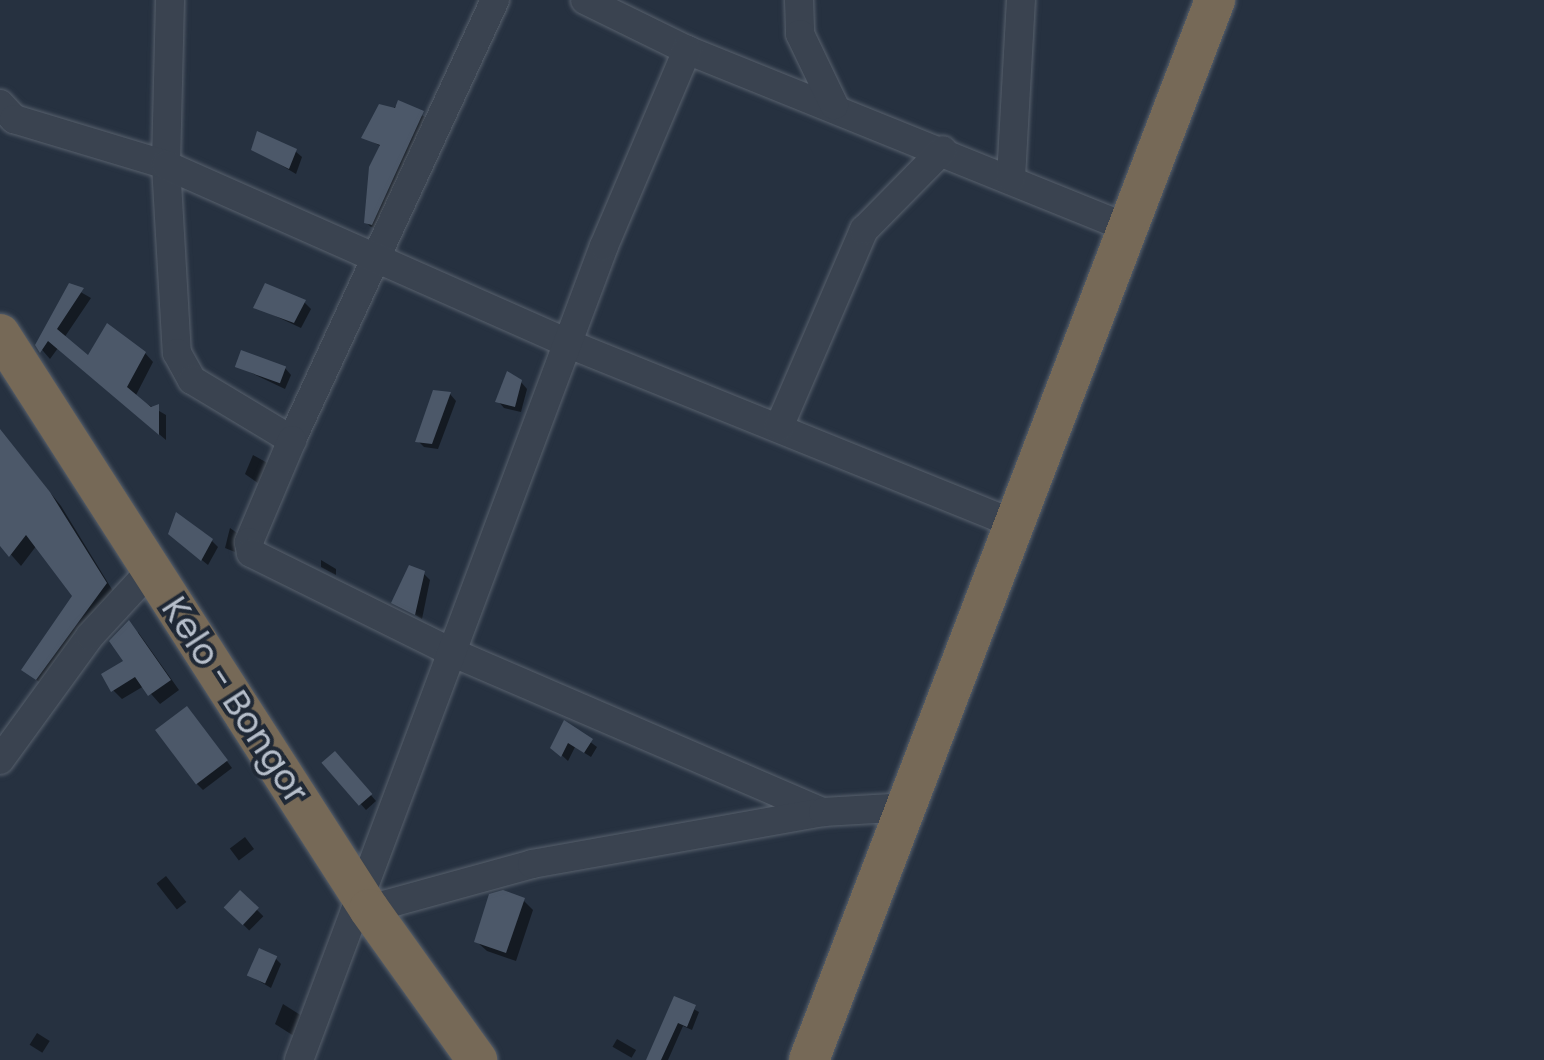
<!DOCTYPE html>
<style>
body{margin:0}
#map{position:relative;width:1544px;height:1060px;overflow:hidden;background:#263140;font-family:Poppins,sans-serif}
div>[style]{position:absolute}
.shadow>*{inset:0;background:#0007;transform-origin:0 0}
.building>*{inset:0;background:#4c5869;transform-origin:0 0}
.roads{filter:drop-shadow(0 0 2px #58616d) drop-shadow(0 0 2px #58616d)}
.minor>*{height:28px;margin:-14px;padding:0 14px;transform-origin:14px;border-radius:14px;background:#3a4350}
.highway>*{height:40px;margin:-20px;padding:0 20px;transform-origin:20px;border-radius:20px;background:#766957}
span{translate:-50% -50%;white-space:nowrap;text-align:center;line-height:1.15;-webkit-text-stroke:8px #1f2835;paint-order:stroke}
.street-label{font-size:35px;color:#b6beca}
</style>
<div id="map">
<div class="shadow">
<i style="clip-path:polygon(399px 103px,427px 118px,377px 228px,371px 227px,366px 222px,382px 147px,364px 137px)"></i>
<i style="clip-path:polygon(254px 149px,295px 151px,302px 157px,296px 174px)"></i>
<i style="clip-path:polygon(70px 286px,91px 298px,64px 338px,89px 358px,145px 353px,153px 362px,135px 397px,166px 415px,166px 440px,58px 348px,50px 359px,38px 345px)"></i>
<i style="clip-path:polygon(304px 302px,311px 309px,301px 328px,256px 307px)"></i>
<i style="clip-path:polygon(237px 366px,285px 368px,291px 375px,285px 389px)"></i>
<i style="clip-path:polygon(521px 382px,527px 389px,521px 412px,504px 408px,498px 401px)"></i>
<i style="clip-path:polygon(450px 394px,456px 401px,438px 449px,424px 447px,418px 441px)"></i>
<i style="clip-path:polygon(0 430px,61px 506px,116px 596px,48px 689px,24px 670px,75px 596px,37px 545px,21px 566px,0 542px)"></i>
<i style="clip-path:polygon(253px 455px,271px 465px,262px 486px,245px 474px)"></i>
<i style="clip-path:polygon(230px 528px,237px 533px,235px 552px,225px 548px)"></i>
<i style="clip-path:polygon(177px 540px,212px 541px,218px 547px,208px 565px)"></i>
<i style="clip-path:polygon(321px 560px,336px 569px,336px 575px,321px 567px)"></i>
<i style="clip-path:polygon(424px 574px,430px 580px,422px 619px,394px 602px)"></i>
<i style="clip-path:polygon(138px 632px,179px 690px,160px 704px,144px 686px,122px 699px,113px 690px)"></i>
<i style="clip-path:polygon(193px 716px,232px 768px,203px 790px,196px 783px)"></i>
<i style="clip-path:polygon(565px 723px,597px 747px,591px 757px,575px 747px,568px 761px,553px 747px)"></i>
<i style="clip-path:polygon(341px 761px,376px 801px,366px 810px,325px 763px)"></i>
<i style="left:245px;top:837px;width:15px;height:19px;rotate:53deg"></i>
<i style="left:166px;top:876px;width:33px;height:12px;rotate:52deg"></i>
<i style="left:240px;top:893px;width:33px;height:20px;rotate:45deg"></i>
<i style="clip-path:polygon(523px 900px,533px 910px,516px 961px,487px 951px,476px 941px)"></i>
<i style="clip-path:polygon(275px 958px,281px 964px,271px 988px,249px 975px)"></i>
<i style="clip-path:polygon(675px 999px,699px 1012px,692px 1030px,683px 1026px,668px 1060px,654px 1060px)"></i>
<i style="clip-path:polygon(283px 1004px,302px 1016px,294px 1036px,275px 1024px)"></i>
<i style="left:37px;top:1033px;width:15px;height:14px;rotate:32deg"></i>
<i style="left:617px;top:1039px;width:22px;height:9px;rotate:30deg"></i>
</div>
<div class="building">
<i style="clip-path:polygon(398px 100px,424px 111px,372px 225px,364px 223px,369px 167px,380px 145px,361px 138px,379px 104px,395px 108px)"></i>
<i style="clip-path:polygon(257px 131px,297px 149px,289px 169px,251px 150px)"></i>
<i style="clip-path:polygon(69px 283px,84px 288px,57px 329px,88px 355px,107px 323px,146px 352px,127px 387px,151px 407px,159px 404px,159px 435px,48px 341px,40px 353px,35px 345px)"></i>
<i style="clip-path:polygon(265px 283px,306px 300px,294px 323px,253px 308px)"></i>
<i style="left:241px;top:350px;width:48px;height:18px;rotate:20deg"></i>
<i style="clip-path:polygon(507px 371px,522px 380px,515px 407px,495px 402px)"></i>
<i style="clip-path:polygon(433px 390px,451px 392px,432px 444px,415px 442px)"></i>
<i style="clip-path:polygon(0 429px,50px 492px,107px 583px,36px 680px,21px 670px,72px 596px,26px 535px,9px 557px,0 546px)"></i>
<i style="clip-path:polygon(176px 512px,213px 539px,201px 561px,168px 534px)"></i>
<i style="clip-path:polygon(409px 565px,425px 571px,415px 615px,391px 603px)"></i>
<i style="clip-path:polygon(129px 620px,171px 680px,148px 696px,135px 677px,111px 692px,101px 674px,123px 661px,109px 641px)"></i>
<i style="left:187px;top:706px;width:68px;height:40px;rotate:53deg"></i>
<i style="clip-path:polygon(564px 720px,593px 739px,584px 753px,568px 743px,561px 757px,550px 748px)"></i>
<i style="left:335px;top:751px;width:57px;height:18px;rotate:49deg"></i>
<i style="left:240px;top:890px;width:26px;height:24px;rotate:43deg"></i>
<i style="clip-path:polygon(503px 890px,525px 898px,506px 953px,474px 942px,489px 894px)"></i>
<i style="left:259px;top:948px;width:20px;height:30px;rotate:24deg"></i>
<i style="clip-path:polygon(674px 996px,696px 1005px,687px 1027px,678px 1023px,661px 1060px,646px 1060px)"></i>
</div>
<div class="roads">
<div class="minor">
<i style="left:170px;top:0;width:165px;rotate:91.4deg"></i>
<i style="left:166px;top:165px;width:188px;rotate:86.7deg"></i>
<i style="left:177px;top:353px;width:31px;rotate:61deg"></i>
<i style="left:192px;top:380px;width:117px;rotate:31deg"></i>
<i style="left:495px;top:0;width:485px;rotate:114.8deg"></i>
<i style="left:292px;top:440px;width:111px;rotate:112.9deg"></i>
<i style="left:249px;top:542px;width:11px;rotate:80deg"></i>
<i style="left:251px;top:553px;width:223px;rotate:26.3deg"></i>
<i style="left:451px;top:652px;width:405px;rotate:23.3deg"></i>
<i style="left:585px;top:0;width:114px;rotate:26.1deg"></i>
<i style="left:687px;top:50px;width:476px;rotate:22deg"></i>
<i style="left:799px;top:0;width:34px;rotate:88deg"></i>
<i style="left:800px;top:34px;width:79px;rotate:64.4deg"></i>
<i style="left:0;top:104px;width:21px;rotate:47deg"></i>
<i style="left:14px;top:119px;width:159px;rotate:16.8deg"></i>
<i style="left:166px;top:165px;width:441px;rotate:23.9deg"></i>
<i style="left:569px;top:344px;width:482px;rotate:22deg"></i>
<i style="left:1011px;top:178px;width:178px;rotate:-86.8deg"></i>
<i style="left:779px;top:427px;width:215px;rotate:-66.7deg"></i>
<i style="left:864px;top:230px;width:112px;rotate:-45.4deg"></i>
<i style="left:0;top:760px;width:153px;rotate:-54deg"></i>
<i style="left:90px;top:636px;width:90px;rotate:-47.3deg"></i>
<i style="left:369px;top:909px;width:169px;rotate:-15.4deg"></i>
<i style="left:532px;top:864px;width:296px;rotate:-10.1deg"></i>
<i style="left:823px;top:812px;width:86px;rotate:-3.3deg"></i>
<i style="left:299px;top:1060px;width:869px;rotate:-69.46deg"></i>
<i style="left:604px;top:246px;width:213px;rotate:-67deg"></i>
</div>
<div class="highway">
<i style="left:0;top:334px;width:683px;rotate:57.31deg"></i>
<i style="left:369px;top:909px;width:186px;rotate:54.4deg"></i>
<i style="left:809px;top:1060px;width:1135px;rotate:-69.04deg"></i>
</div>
</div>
<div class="street-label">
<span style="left:235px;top:700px;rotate:57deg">Kelo - Bongor</span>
</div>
</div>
